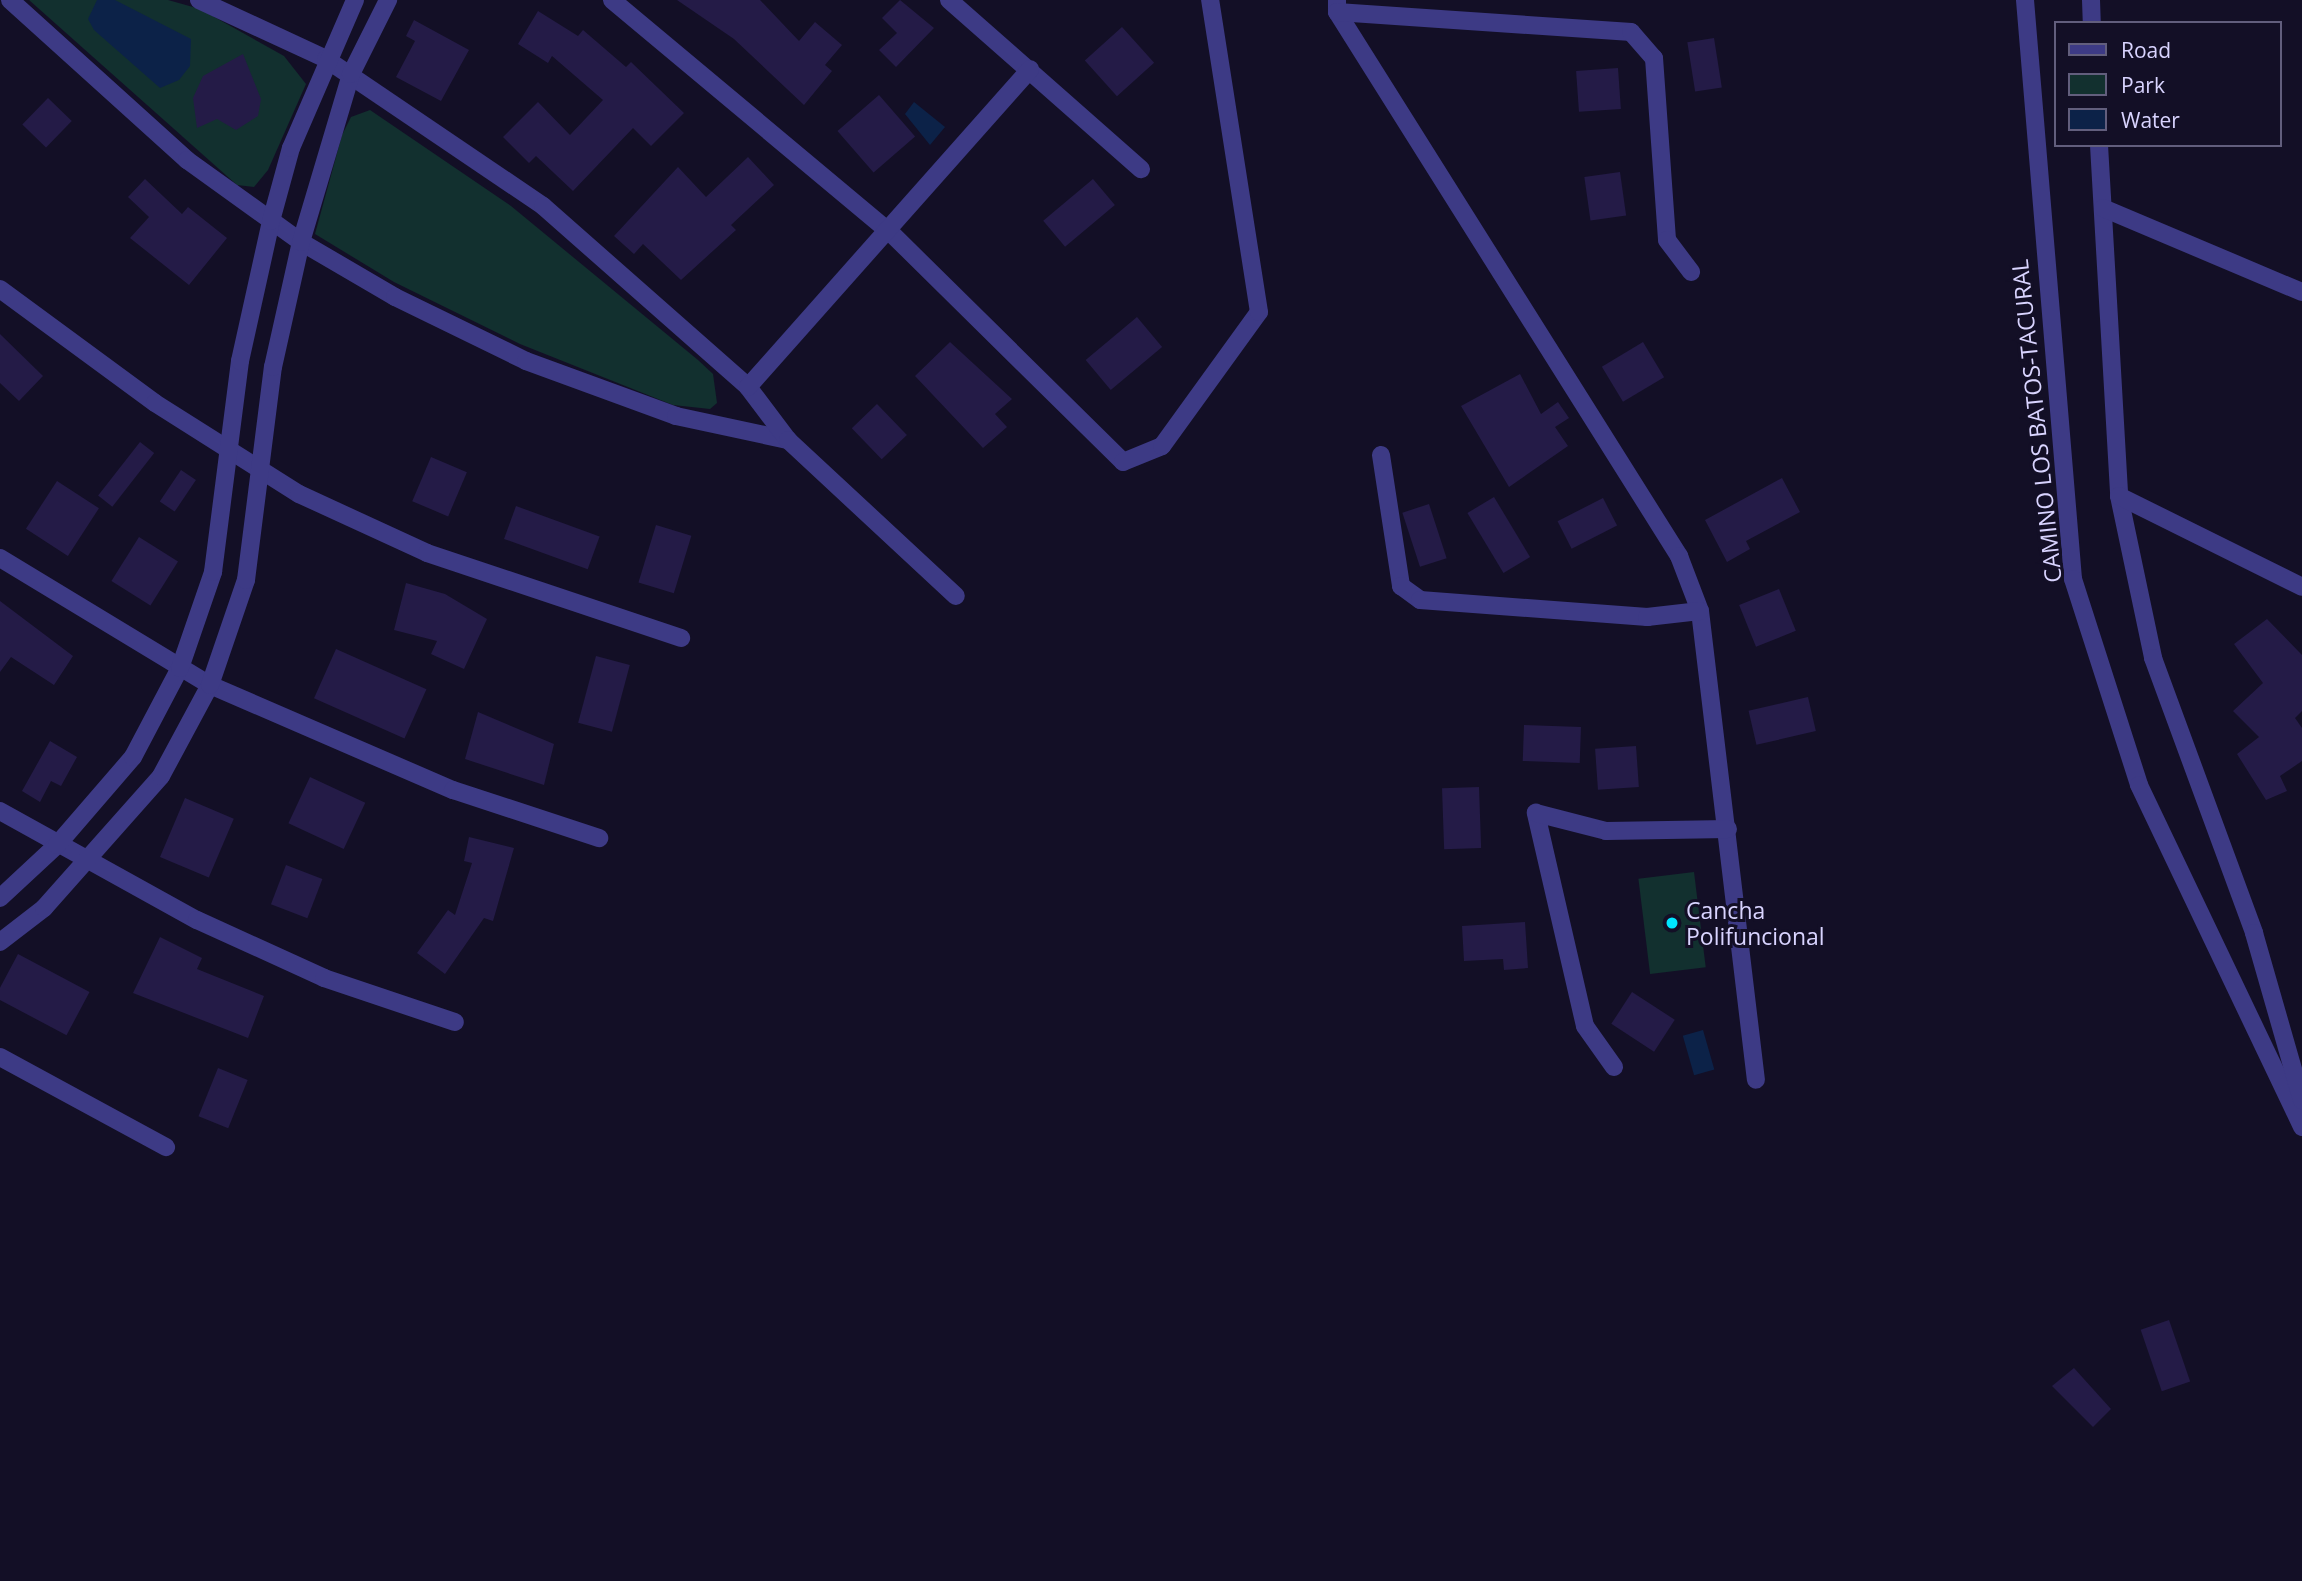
<!DOCTYPE html>
<style>
body{margin:0}
#map{position:relative;width:2302px;height:1581px;overflow:hidden;background:#130f26;font-family:"Open Sans",sans-serif}
div>[style]{position:absolute}
.green>*{inset:0;background:#12302f;transform-origin:0 0}
.water>*{inset:0;background:#0c2248;transform-origin:0 0}
.building>*{inset:0;background:#241b47;transform-origin:0 0}
.minor>*{height:18px;margin:-9px;padding:0 9px;transform-origin:9px;border-radius:9px;background:#3d3a85}
.dots>*{width:19px;height:19px;translate:-50% -50%;box-sizing:border-box;border:4px solid #130f26;border-radius:50%}
span{translate:-50% -50%;white-space:nowrap;text-align:center;line-height:1.15;-webkit-text-stroke:6px #130f26;paint-order:stroke}
.street-label{font-size:23px;color:#d9d4ff}
.poi-label{font-size:23px;color:#d9d4ff}
.left{translate:0 -50%;text-align:left}
.legend{position:absolute;left:2054px;top:21px;width:228px;height:126px;box-sizing:border-box;background:#130f26;border:2px solid #625e7d;margin:0;padding:9px 12px;list-style:none;font-size:21px;color:#d9d4ff}
.legend li{display:flex;align-items:center;gap:14px;height:35px}
.legend b{width:35px;border:2px solid #625e7d}
</style>
<div id="map">
<div class="green">
<i style="clip-path:polygon(29px 0,168px 0,200px 9px,284px 56px,306px 84px,268px 170px,254px 187px,237px 185px)"></i>
<i style="clip-path:polygon(370px 110px,511px 206px,698px 360px,713px 374px,717px 403px,710px 409px,673px 405px,520px 344px,394px 282px,315px 234px,342px 135px,351px 117px)"></i>
<i style="left:1694px;top:872px;width:96px;height:56px;rotate:83deg"></i>
</div>
<div class="water">
<i style="clip-path:polygon(97px 0,115px 0,191px 39px,190px 66px,179px 80px,160px 88px,94px 30px,88px 19px)"></i>
<i style="clip-path:polygon(914px 102px,945px 127px,930px 145px,905px 114px)"></i>
<i style="left:1703px;top:1030px;width:41px;height:21px;rotate:74deg"></i>
</div>
<div class="building">
<i style="clip-path:polygon(677px 0,760px 0,799px 41px,815px 22px,842px 45px,825px 65px,832px 71px,804px 105px,734px 39px)"></i>
<i style="clip-path:polygon(900px 0,934px 28px,896px 67px,879px 50px,897px 33px,882px 18px)"></i>
<i style="clip-path:polygon(538px 11px,578px 36px,583px 30px,626px 67px,631px 62px,684px 113px,651px 146px,633px 128px,573px 191px,536px 156px,529px 163px,503px 137px,538px 102px,570px 135px,603px 100px,552px 56px,548px 63px,518px 44px)"></i>
<i style="clip-path:polygon(414px 20px,469px 50px,441px 101px,396px 77px,415px 41px,406px 36px)"></i>
<i style="left:1122px;top:27px;width:48px;height:50px;rotate:48deg"></i>
<i style="left:1714px;top:38px;width:50px;height:27px;rotate:81deg"></i>
<i style="clip-path:polygon(243px 54px,261px 99px,258px 116px,236px 130px,217px 119px,197px 128px,193px 98px,203px 76px)"></i>
<i style="left:1618px;top:68px;width:41px;height:42px;rotate:86deg"></i>
<i style="left:879px;top:95px;width:55px;height:55px;rotate:49deg"></i>
<i style="left:48px;top:98px;width:33px;height:37px;rotate:44deg"></i>
<i style="clip-path:polygon(748px 157px,774px 185px,731px 225px,736px 230px,681px 280px,643px 244px,634px 254px,614px 236px,678px 167px,706px 197px)"></i>
<i style="left:1620px;top:172px;width:44px;height:36px;rotate:82deg"></i>
<i style="clip-path:polygon(145px 179px,182px 214px,188px 207px,227px 238px,189px 285px,130px 238px,149px 217px,128px 197px)"></i>
<i style="left:1093px;top:179px;width:34px;height:65px;rotate:50deg"></i>
<i style="left:1137px;top:317px;width:39px;height:67px;rotate:50deg"></i>
<i style="clip-path:polygon(0 334px,43px 376px,19px 401px,0 383px)"></i>
<i style="clip-path:polygon(950px 342px,1012px 399px,995px 414px,1007px 427px,983px 448px,915px 376px)"></i>
<i style="left:1643px;top:342px;width:41px;height:48px;rotate:59deg"></i>
<i style="clip-path:polygon(1520px 374px,1541px 414px,1558px 402px,1569px 418px,1555px 427px,1568px 446px,1509px 487px,1461px 406px)"></i>
<i style="left:877px;top:404px;width:43px;height:35px;rotate:46deg"></i>
<i style="left:140px;top:442px;width:18px;height:68px;rotate:38deg"></i>
<i style="left:431px;top:457px;width:39px;height:48px;rotate:23deg"></i>
<i style="left:181px;top:470px;width:18px;height:38px;rotate:34deg"></i>
<i style="clip-path:polygon(1782px 478px,1800px 512px,1746px 541px,1750px 549px,1727px 562px,1705px 520px)"></i>
<i style="left:57px;top:481px;width:50px;height:57px;rotate:33deg"></i>
<i style="left:1494px;top:497px;width:70px;height:31px;rotate:59deg"></i>
<i style="left:1603px;top:498px;width:31px;height:51px;rotate:63deg"></i>
<i style="left:1429px;top:504px;width:57px;height:28px;rotate:72deg"></i>
<i style="left:516px;top:506px;width:89px;height:35px;rotate:20deg"></i>
<i style="left:656px;top:525px;width:37px;height:60px;rotate:17deg"></i>
<i style="left:139px;top:537px;width:46px;height:52px;rotate:32deg"></i>
<i style="clip-path:polygon(406px 583px,445px 594px,487px 619px,464px 669px,431px 654px,437px 641px,394px 630px)"></i>
<i style="left:1779px;top:589px;width:45px;height:43px;rotate:68deg"></i>
<i style="clip-path:polygon(0 601px,73px 656px,54px 685px,11px 657px,0 672px)"></i>
<i style="clip-path:polygon(2267px 619px,2302px 655px,2302px 711px,2295px 718px,2302px 728px,2302px 761px,2280px 776px,2287px 791px,2266px 800px,2237px 754px,2259px 737px,2233px 711px,2263px 683px,2234px 644px)"></i>
<i style="left:336px;top:649px;width:99px;height:54px;rotate:24deg"></i>
<i style="left:596px;top:656px;width:35px;height:69px;rotate:15deg"></i>
<i style="left:1808px;top:697px;width:35px;height:61px;rotate:77deg"></i>
<i style="clip-path:polygon(478px 712px,554px 744px,544px 785px,465px 759px)"></i>
<i style="left:1524px;top:725px;width:57px;height:36px;rotate:2deg"></i>
<i style="clip-path:polygon(50px 741px,77px 757px,61px 786px,51px 781px,40px 802px,22px 791px)"></i>
<i style="left:1636px;top:746px;width:41px;height:41px;rotate:86deg"></i>
<i style="left:310px;top:777px;width:61px;height:51px;rotate:25deg"></i>
<i style="left:1479px;top:787px;width:61px;height:37px;rotate:88deg"></i>
<i style="left:185px;top:798px;width:53px;height:64px;rotate:23deg"></i>
<i style="clip-path:polygon(469px 837px,514px 848px,493px 921px,484px 918px,445px 974px,417px 953px,448px 910px,455px 915px,472px 863px,464px 861px)"></i>
<i style="left:286px;top:865px;width:39px;height:42px;rotate:21deg"></i>
<i style="clip-path:polygon(1525px 922px,1528px 968px,1504px 970px,1503px 959px,1464px 961px,1462px 926px)"></i>
<i style="clip-path:polygon(160px 937px,202px 958px,197px 969px,264px 996px,248px 1038px,133px 993px)"></i>
<i style="left:18px;top:954px;width:81px;height:49px;rotate:28deg"></i>
<i style="left:1632px;top:992px;width:51px;height:38px;rotate:33deg"></i>
<i style="left:218px;top:1068px;width:32px;height:52px;rotate:22deg"></i>
<i style="left:2169px;top:1320px;width:65px;height:30px;rotate:71deg"></i>
<i style="clip-path:polygon(2074px 1368px,2111px 1409px,2093px 1427px,2052px 1386px)"></i>
</div>
<div class="minor">
<i style="left:10px;top:0;width:239px;rotate:42.1deg"></i>
<i style="left:187px;top:160px;width:140px;rotate:35.7deg"></i>
<i style="left:301px;top:242px;width:109px;rotate:30.3deg"></i>
<i style="left:395px;top:297px;width:146px;rotate:26deg"></i>
<i style="left:526px;top:361px;width:160px;rotate:20.1deg"></i>
<i style="left:676px;top:416px;width:115px;rotate:12.1deg"></i>
<i style="left:199px;top:0;width:140px;rotate:24.9deg"></i>
<i style="left:326px;top:59px;width:262px;rotate:34.1deg"></i>
<i style="left:543px;top:206px;width:273px;rotate:41.4deg"></i>
<i style="left:748px;top:387px;width:66px;rotate:53deg"></i>
<i style="left:788px;top:440px;width:229px;rotate:42.9deg"></i>
<i style="left:612px;top:0;width:363px;rotate:39.9deg"></i>
<i style="left:891px;top:233px;width:326px;rotate:44.6deg"></i>
<i style="left:1123px;top:462px;width:42px;rotate:-22.3deg"></i>
<i style="left:1162px;top:446px;width:165px;rotate:-54.1deg"></i>
<i style="left:1259px;top:312px;width:316px;rotate:-98.9deg"></i>
<i style="left:949px;top:0;width:256px;rotate:41.4deg"></i>
<i style="left:1337px;top:0;width:12px;rotate:90deg"></i>
<i style="left:1337px;top:12px;width:643px;rotate:57.84deg"></i>
<i style="left:1679px;top:556px;width:59px;rotate:69.1deg"></i>
<i style="left:1700px;top:611px;width:472px;rotate:83.2deg"></i>
<i style="left:2025px;top:0;width:581px;rotate:85.26deg"></i>
<i style="left:2073px;top:579px;width:216px;rotate:72.2deg"></i>
<i style="left:2139px;top:785px;width:379px;rotate:64.5deg"></i>
<i style="left:2091px;top:0;width:23px;rotate:88deg"></i>
<i style="left:1337px;top:12px;width:295px;rotate:3.9deg"></i>
<i style="left:1631px;top:32px;width:35px;rotate:49deg"></i>
<i style="left:1654px;top:58px;width:182px;rotate:85.9deg"></i>
<i style="left:1667px;top:240px;width:40px;rotate:53deg"></i>
<i style="left:2099px;top:145px;width:352px;rotate:86.7deg"></i>
<i style="left:2119px;top:496px;width:166px;rotate:78.1deg"></i>
<i style="left:2153px;top:658px;width:293px;rotate:69.8deg"></i>
<i style="left:2254px;top:933px;width:174px;rotate:74deg"></i>
<i style="left:2103px;top:208px;width:216px;rotate:22.9deg"></i>
<i style="left:0;top:289px;width:192px;rotate:36.3deg"></i>
<i style="left:155px;top:403px;width:170px;rotate:32.3deg"></i>
<i style="left:299px;top:494px;width:141px;rotate:24.7deg"></i>
<i style="left:427px;top:553px;width:268px;rotate:18.5deg"></i>
<i style="left:748px;top:387px;width:425px;rotate:-48.4deg"></i>
<i style="left:1381px;top:455px;width:133px;rotate:81.3deg"></i>
<i style="left:1401px;top:586px;width:24px;rotate:36deg"></i>
<i style="left:1420px;top:600px;width:228px;rotate:4.3deg"></i>
<i style="left:1647px;top:617px;width:53px;rotate:-6.5deg"></i>
<i style="left:2119px;top:496px;width:204px;rotate:26.4deg"></i>
<i style="left:0;top:558px;width:245px;rotate:31.2deg"></i>
<i style="left:210px;top:685px;width:265px;rotate:23.4deg"></i>
<i style="left:453px;top:790px;width:154px;rotate:18.2deg"></i>
<i style="left:0;top:811px;width:225px;rotate:29deg"></i>
<i style="left:197px;top:920px;width:140px;rotate:24.5deg"></i>
<i style="left:324px;top:978px;width:138px;rotate:18.6deg"></i>
<i style="left:0;top:898px;width:78px;rotate:-42.9deg"></i>
<i style="left:57px;top:845px;width:116px;rotate:-49.2deg"></i>
<i style="left:133px;top:757px;width:101px;rotate:-62.2deg"></i>
<i style="left:180px;top:668px;width:102px;rotate:-71deg"></i>
<i style="left:213px;top:572px;width:213px;rotate:-82.7deg"></i>
<i style="left:240px;top:361px;width:143px;rotate:-77.5deg"></i>
<i style="left:271px;top:221px;width:76px;rotate:-74.7deg"></i>
<i style="left:291px;top:148px;width:161px;rotate:-66.6deg"></i>
<i style="left:0;top:942px;width:56px;rotate:-37.7deg"></i>
<i style="left:44px;top:908px;width:176px;rotate:-48.4deg"></i>
<i style="left:161px;top:776px;width:103px;rotate:-61.7deg"></i>
<i style="left:210px;top:685px;width:111px;rotate:-71.1deg"></i>
<i style="left:246px;top:580px;width:215px;rotate:-82.8deg"></i>
<i style="left:273px;top:367px;width:128px;rotate:-77.4deg"></i>
<i style="left:301px;top:242px;width:175px;rotate:-73.4deg"></i>
<i style="left:351px;top:74px;width:83px;rotate:-63.4deg"></i>
<i style="left:0;top:1057px;width:189px;rotate:28.5deg"></i>
<i style="left:1614px;top:1067px;width:50px;rotate:-125.3deg"></i>
<i style="left:1585px;top:1026px;width:219px;rotate:-103deg"></i>
<i style="left:1536px;top:813px;width:72px;rotate:14.4deg"></i>
<i style="left:1606px;top:831px;width:122px;rotate:-0.9deg"></i>
</div>
<div class="dots">
<i style="left:1672px;top:923px;background:#00e5ff"></i>
</div>
<div class="street-label">
<span style="left:2036px;top:421px;rotate:-96deg">CAMINO LOS BATOS-TACURAL</span>
</div>
<div class="poi-label">
<span class="left" style="left:1686px;top:923px">Cancha<br>Polifuncional</span>
</div>
<ul class="legend">
<li><b style="height:9px;background:#3d3a85"></b>Road</li>
<li><b style="height:19px;background:#12302f"></b>Park</li>
<li><b style="height:19px;background:#0c2248"></b>Water</li>
</ul>
</div>
